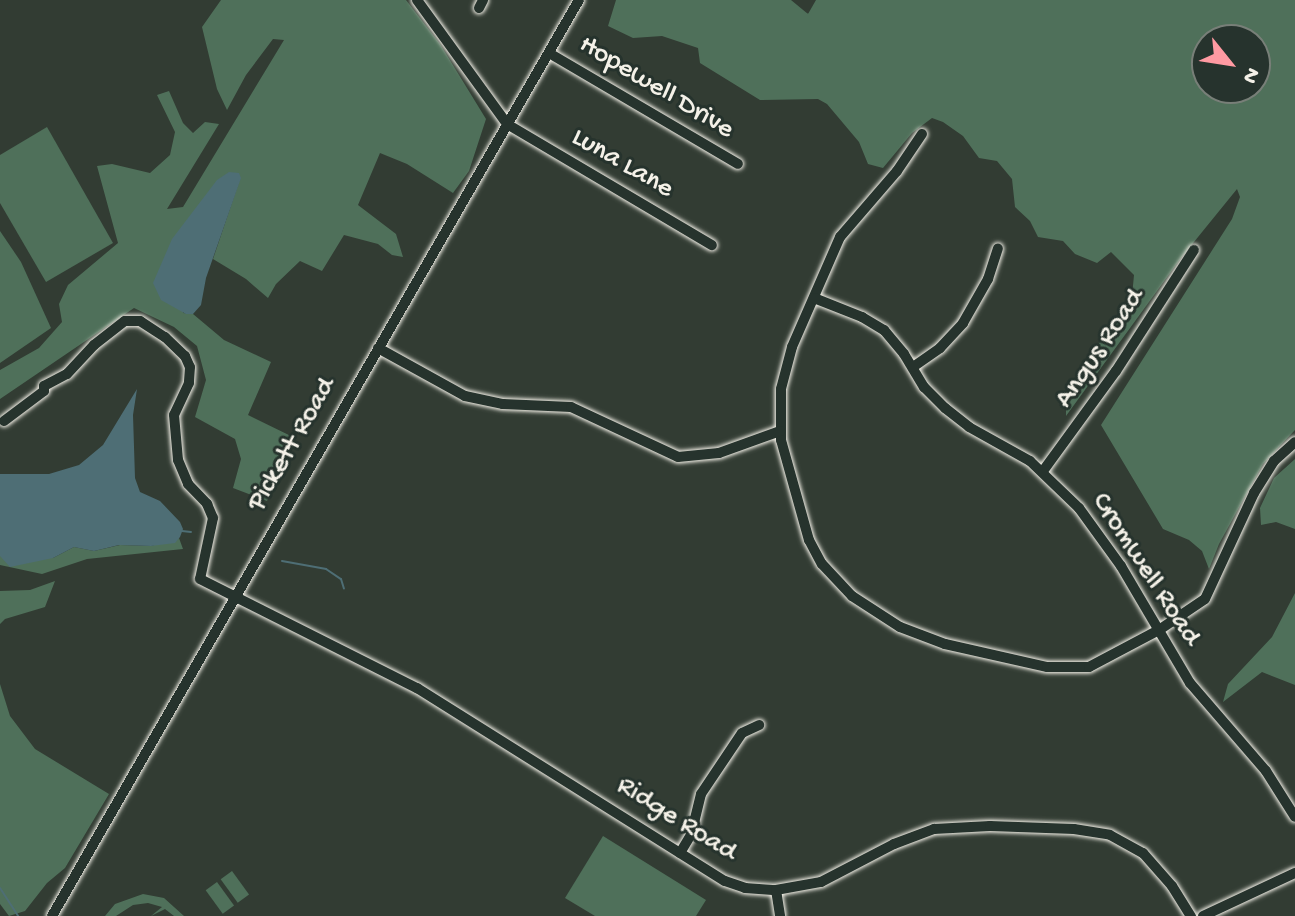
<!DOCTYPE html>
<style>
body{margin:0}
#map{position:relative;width:1295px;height:916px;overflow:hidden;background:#323c33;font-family:"Gochi Hand",sans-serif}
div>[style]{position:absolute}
.green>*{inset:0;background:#4f705a;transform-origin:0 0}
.water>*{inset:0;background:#4e6e75}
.stream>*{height:2px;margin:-1px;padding:0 1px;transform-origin:1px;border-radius:1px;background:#4e6e75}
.roads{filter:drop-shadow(0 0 2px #f4f1e8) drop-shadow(0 0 2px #f4f1e8)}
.minor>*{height:10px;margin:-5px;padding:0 5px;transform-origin:5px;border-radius:5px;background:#26332d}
span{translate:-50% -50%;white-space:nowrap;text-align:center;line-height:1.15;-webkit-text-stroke:6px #26332d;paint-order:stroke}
.street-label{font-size:28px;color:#f4f1e8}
.north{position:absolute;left:1191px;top:24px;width:80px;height:80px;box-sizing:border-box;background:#26332d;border:2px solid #787f78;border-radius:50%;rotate:120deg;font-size:22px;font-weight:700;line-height:32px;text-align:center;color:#f4f1e8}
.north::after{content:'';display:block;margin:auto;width:28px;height:36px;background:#ff9aa2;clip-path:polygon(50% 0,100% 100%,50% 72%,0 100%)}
</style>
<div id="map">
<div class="green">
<i style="clip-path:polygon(221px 0,406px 0,440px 44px,486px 119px,469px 171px,453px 193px,407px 164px,380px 153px,358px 205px,396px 234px,403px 257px,392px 255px,378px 244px,344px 235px,322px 271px,300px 261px,276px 284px,268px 298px,246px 279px,213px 259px,240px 179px,183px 313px,193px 314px,224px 340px,271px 362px,248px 415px,295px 438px,267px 501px,233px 488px,241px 459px,235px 439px,195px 417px,206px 380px,197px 346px,174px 327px,134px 308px,0 399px,0 370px,39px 348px,62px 322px,59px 304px,68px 285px,118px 243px,97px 166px,112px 164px,150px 173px,170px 155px,175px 132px,157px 95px,169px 91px,183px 123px,193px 133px,205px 122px,219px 124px,167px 209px,183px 207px,284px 40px,273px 39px,246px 75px,227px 110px,217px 89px,202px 27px)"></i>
<i style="clip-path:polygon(evenodd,616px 0,791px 0,808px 14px,816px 0,1295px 0,1295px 430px,1263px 464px,1219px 544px,1209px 569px,1202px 551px,1189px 540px,1163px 529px,1101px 425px,1232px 219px,1240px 197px,1237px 189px,1181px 258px,1066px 416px,1066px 401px,1082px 368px,1132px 296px,1134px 275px,1111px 252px,1097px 263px,1075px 254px,1063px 241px,1038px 237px,1030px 221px,1015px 207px,1012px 179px,997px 161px,979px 158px,963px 136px,943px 122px,932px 118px,912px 133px,883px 168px,868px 164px,859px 142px,827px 104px,818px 99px,760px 100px,700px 63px,698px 48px,662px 36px,633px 38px,608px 26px,616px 0,1207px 40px,1255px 40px,1255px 88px,1207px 88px,1207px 40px)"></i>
<i style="clip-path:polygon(47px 127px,113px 243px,46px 282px,0 203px,0 155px)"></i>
<i style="clip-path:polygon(0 231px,21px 262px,51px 328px,0 363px)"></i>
<i style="clip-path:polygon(1295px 459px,1295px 529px,1276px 522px,1261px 525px,1260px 508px,1274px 478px)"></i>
<i style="clip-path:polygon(179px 538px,183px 549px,87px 559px,42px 574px,0 565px,0 556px,53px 558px,74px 547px,94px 551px,120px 545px,151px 546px)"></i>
<i style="clip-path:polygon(55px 581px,45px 607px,5px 619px,0 624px,0 591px,30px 590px)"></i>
<i style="clip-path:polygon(1295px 593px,1295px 685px,1262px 672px,1223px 702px,1228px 684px,1272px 637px)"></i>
<i style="clip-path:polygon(0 684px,10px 716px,35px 749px,109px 794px,65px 868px,47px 883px,25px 911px,9px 916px,0 904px)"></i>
<i style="clip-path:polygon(603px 836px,706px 900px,696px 916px,595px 916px,565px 898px)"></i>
<i style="left:232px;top:871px;width:29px;height:14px;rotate:54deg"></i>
<i style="left:217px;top:882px;width:29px;height:14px;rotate:54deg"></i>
<i style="clip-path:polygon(143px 894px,164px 898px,184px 916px,174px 916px,165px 909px,151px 916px,162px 907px,148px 903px,133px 905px,116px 916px,105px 916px,115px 904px)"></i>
</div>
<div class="water">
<i style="clip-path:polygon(229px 172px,239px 173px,241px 178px,206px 278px,201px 305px,193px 314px,186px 314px,161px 300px,153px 283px,172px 239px,217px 180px)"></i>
<i style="clip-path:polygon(137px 389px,133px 415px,135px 478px,140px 492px,160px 501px,180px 522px,183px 529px,180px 537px,175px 543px,151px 546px,119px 545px,94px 551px,74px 547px,53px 558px,10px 567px,0 556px,0 474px,49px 474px,79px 465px,103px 445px)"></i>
</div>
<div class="stream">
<i style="left:182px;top:531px;width:9px;rotate:6deg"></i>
<i style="left:282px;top:561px;width:45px;rotate:10.3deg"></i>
<i style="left:326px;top:569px;width:18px;rotate:34deg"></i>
<i style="left:341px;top:579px;width:10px;rotate:73deg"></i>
<i style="left:0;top:888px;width:33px;rotate:57deg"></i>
</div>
<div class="roads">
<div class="minor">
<i style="left:417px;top:0;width:153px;rotate:54deg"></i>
<i style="left:507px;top:124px;width:238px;rotate:30.6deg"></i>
<i style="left:479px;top:8px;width:9px;rotate:-63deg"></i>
<i style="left:549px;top:53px;width:219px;rotate:30.4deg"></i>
<i style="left:922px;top:134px;width:45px;rotate:124deg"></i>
<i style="left:897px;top:171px;width:87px;rotate:130.8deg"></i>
<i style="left:840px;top:237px;width:120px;rotate:113.6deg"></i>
<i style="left:792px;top:347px;width:43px;rotate:104.7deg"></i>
<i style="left:781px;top:389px;width:51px;rotate:90deg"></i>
<i style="left:781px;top:440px;width:104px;rotate:74.4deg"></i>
<i style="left:809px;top:540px;width:27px;rotate:62deg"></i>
<i style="left:822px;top:564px;width:44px;rotate:46.8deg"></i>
<i style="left:852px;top:596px;width:57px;rotate:32.9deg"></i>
<i style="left:900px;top:627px;width:48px;rotate:20.7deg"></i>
<i style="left:945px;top:644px;width:105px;rotate:12.7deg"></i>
<i style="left:1047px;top:667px;width:42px"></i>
<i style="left:1089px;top:667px;width:79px;rotate:-27.9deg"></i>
<i style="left:1159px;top:630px;width:55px;rotate:-34deg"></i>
<i style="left:1205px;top:599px;width:117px;rotate:-65.2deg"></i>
<i style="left:1254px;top:493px;width:38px;rotate:-58deg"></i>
<i style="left:1274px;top:461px;width:28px;rotate:-42deg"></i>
<i style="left:814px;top:298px;width:52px;rotate:21.6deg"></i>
<i style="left:862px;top:317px;width:26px;rotate:31deg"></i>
<i style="left:884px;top:330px;width:31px;rotate:50deg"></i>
<i style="left:904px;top:354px;width:39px;rotate:59deg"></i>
<i style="left:924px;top:387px;width:30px;rotate:45deg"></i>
<i style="left:945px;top:408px;width:31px;rotate:38deg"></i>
<i style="left:969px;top:427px;width:70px;rotate:29.1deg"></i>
<i style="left:1030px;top:461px;width:68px;rotate:43.8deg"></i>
<i style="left:1079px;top:508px;width:72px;rotate:54.1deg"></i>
<i style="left:1121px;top:566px;width:136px;rotate:59.5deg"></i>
<i style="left:1190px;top:683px;width:116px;rotate:49.2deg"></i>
<i style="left:1266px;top:771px;width:54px;rotate:57.8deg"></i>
<i style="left:378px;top:348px;width:99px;rotate:28.9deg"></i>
<i style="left:465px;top:396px;width:39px;rotate:12deg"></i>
<i style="left:503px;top:404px;width:68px;rotate:2.5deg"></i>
<i style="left:571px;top:407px;width:118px;rotate:25deg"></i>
<i style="left:678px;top:457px;width:41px;rotate:-5.6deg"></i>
<i style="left:719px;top:453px;width:65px;rotate:-19.8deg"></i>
<i style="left:913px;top:367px;width:33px;rotate:-35deg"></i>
<i style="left:940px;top:348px;width:34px;rotate:-47deg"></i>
<i style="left:963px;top:323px;width:51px;rotate:-60.4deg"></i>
<i style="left:988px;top:279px;width:32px;rotate:-72deg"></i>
<i style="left:4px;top:421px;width:50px;rotate:-36.9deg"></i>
<i style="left:44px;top:391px;width:5px;rotate:-90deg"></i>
<i style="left:44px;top:386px;width:26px;rotate:-28deg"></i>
<i style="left:67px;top:374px;width:40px;rotate:-47deg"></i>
<i style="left:94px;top:345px;width:39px;rotate:-38deg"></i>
<i style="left:125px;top:321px;width:15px"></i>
<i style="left:140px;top:321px;width:30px;rotate:33deg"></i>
<i style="left:165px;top:337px;width:28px;rotate:44deg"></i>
<i style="left:185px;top:356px;width:12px;rotate:66deg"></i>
<i style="left:190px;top:367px;width:16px;rotate:94deg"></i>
<i style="left:189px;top:383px;width:35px;rotate:115deg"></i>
<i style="left:174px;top:415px;width:45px;rotate:84.9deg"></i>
<i style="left:178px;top:460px;width:26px;rotate:67deg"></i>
<i style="left:188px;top:484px;width:28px;rotate:46deg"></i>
<i style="left:207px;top:504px;width:15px;rotate:67deg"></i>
<i style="left:213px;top:518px;width:62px;rotate:102deg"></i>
<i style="left:200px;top:579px;width:243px;rotate:26.7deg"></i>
<i style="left:417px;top:688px;width:363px;rotate:32.1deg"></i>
<i style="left:725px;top:881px;width:21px;rotate:19deg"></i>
<i style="left:745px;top:888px;width:31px;rotate:4deg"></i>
<i style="left:776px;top:890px;width:46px;rotate:-10.1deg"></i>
<i style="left:821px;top:882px;width:82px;rotate:-27.5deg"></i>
<i style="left:894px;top:844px;width:43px;rotate:-20.6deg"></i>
<i style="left:934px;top:829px;width:56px;rotate:-3.1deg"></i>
<i style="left:990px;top:826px;width:84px;rotate:2deg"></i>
<i style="left:1074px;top:829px;width:36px;rotate:9deg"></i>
<i style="left:1110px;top:835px;width:38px;rotate:29deg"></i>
<i style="left:1143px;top:853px;width:44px;rotate:48.7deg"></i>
<i style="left:1172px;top:886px;width:36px;rotate:58deg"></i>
<i style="left:1043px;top:471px;width:124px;rotate:-53.9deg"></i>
<i style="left:1116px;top:371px;width:144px;rotate:-57.2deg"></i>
<i style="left:680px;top:853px;width:21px;rotate:-59deg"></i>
<i style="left:691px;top:835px;width:42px;rotate:-76.3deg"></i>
<i style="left:701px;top:794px;width:73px;rotate:-56.1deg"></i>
<i style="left:742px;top:733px;width:19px;rotate:-25deg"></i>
<i style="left:776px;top:890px;width:26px;rotate:81deg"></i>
<i style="left:52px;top:916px;width:1057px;rotate:-60.09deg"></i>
<i style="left:1203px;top:916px;width:102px;rotate:-25.1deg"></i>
</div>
</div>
<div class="street-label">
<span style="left:656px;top:88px;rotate:31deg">Hopewell Drive</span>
<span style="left:622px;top:164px;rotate:30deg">Luna Lane</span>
<span style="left:1101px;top:349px;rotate:-56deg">Angus Road</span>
<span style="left:293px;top:445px;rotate:-60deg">Pickett Road</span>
<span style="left:1145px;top:570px;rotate:57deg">Cromwell Road</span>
<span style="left:676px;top:820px;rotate:32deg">Ridge Road</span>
</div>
<div class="north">N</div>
</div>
